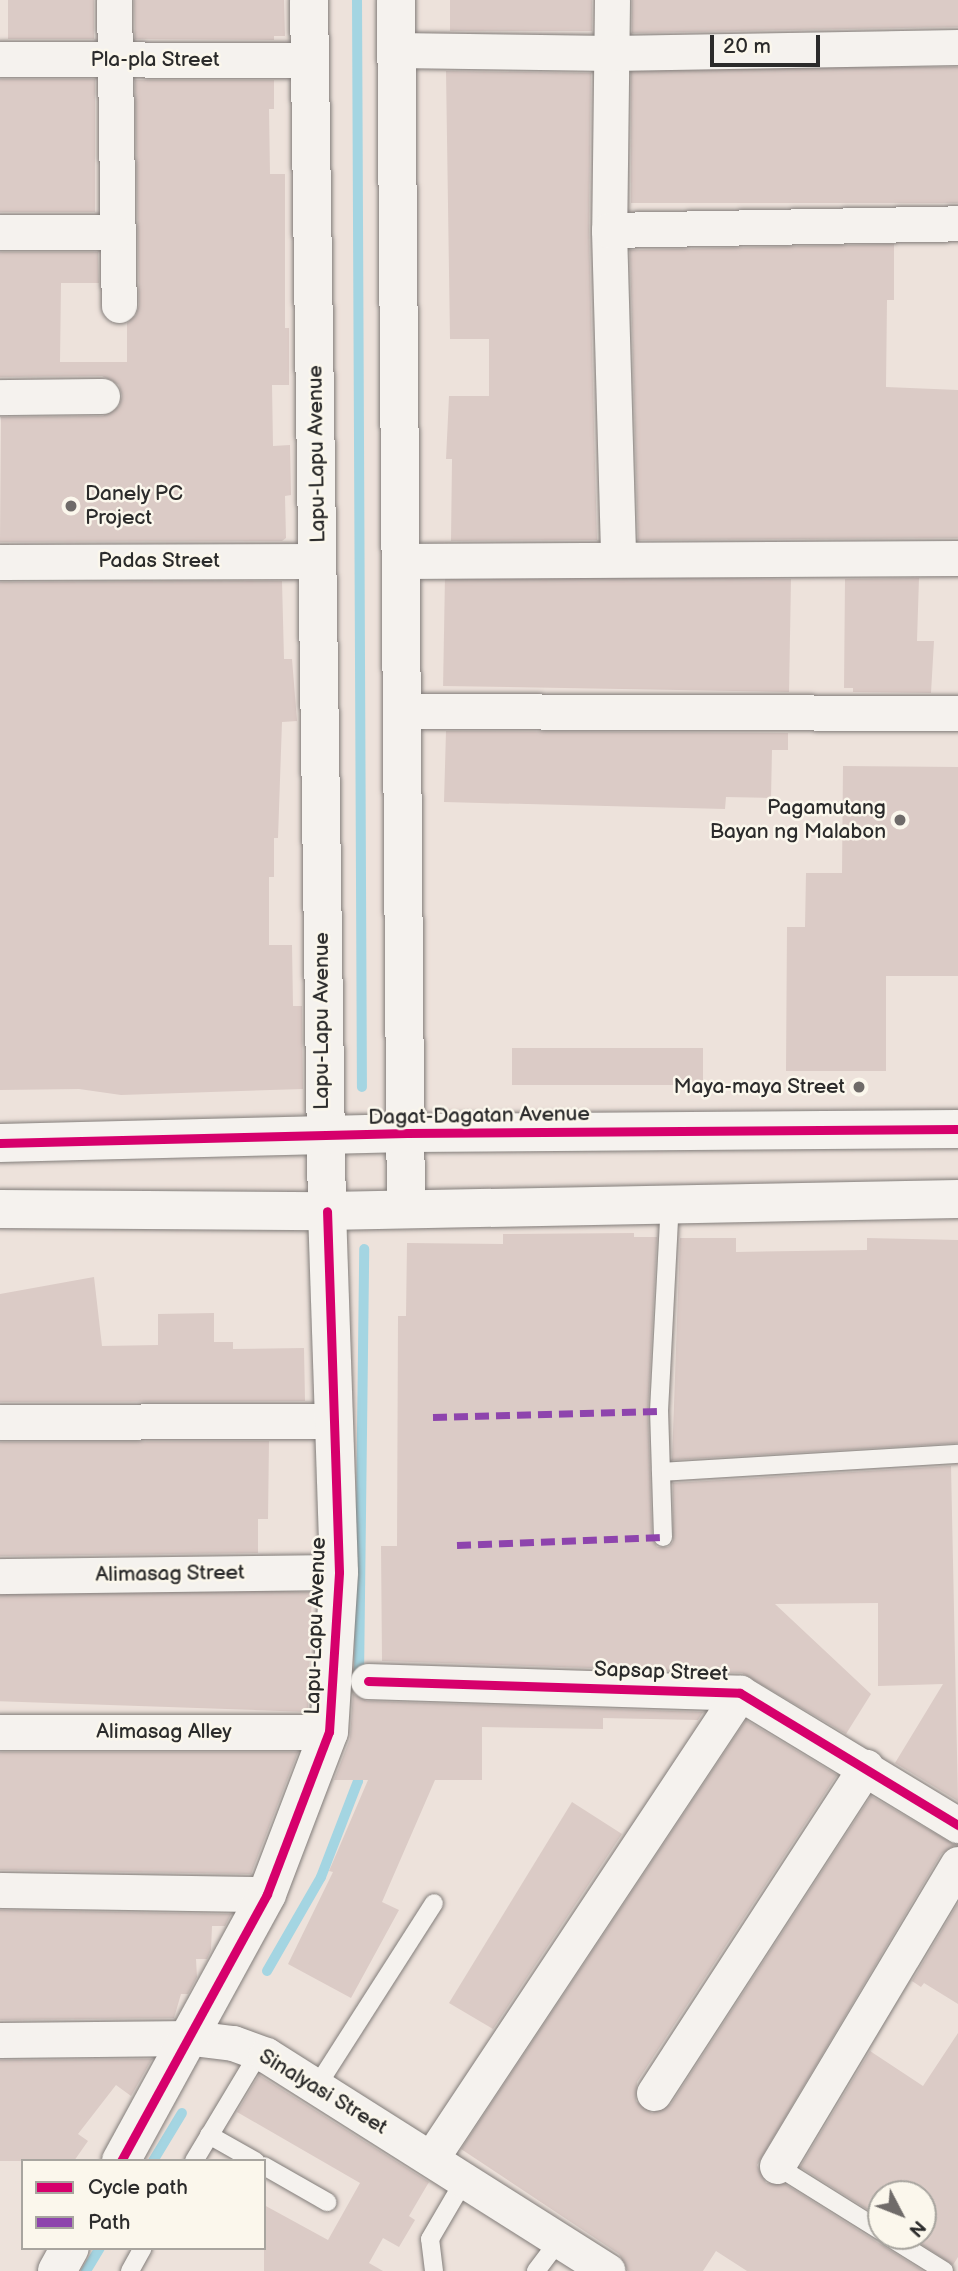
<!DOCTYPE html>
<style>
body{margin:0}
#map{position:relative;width:958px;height:2271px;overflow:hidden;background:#ede2db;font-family:"Balsamiq Sans",sans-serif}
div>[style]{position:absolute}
.stream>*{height:10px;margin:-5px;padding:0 5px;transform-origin:5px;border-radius:5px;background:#a4d5e2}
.building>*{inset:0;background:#dbcbc6;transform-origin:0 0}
.roads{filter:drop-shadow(0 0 2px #827d7a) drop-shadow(0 0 2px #827d7a)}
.service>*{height:18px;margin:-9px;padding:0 9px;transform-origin:9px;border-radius:9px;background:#f5f2ee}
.minor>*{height:35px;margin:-17.5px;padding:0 17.5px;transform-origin:17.5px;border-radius:17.5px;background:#f5f2ee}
.tertiary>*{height:38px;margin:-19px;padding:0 19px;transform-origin:19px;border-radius:19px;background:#f5f2ee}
.secondary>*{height:38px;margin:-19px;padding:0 19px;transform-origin:19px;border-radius:19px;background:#f5f2ee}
.quiet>*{height:7px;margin-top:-3.5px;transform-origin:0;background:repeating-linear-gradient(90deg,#8e44ad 0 14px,transparent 0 21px)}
.cycleway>*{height:9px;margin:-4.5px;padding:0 4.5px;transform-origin:4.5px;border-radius:4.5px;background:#d6006c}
.dots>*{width:19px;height:19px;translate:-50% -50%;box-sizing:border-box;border:4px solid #fbf7ec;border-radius:50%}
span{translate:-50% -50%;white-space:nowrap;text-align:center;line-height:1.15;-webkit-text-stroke:5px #fbf7ec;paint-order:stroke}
.street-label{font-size:21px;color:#2b2b2b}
.poi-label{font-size:21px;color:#2b2b2b}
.left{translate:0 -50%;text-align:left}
.right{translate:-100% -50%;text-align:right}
.legend{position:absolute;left:21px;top:2159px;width:245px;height:91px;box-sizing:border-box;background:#fbf7ec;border:2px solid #a8a59f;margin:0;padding:9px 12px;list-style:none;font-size:21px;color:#2b2b2b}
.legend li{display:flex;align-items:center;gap:14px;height:35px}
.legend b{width:35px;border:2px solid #a8a59f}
.north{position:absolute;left:867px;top:2180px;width:70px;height:70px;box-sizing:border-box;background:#fbf7ec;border:2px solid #a8a59f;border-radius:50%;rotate:132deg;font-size:19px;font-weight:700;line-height:28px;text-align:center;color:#2b2b2b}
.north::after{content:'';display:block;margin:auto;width:24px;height:32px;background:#6f6b69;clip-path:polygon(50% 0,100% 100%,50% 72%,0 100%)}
.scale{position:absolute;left:710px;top:35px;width:110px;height:32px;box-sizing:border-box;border:4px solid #2b2b2b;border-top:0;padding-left:9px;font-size:21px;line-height:24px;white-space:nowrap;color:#2b2b2b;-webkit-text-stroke:5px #fbf7ec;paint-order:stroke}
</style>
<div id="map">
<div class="stream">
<i style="left:357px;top:0;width:1087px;rotate:89.74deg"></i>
<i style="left:359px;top:1678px;width:429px;rotate:-89.3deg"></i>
<i style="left:267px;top:1971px;width:108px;rotate:-60.1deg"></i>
<i style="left:321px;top:1877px;width:103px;rotate:-68.9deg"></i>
<i style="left:358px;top:1781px;width:13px;rotate:-90deg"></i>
<i style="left:153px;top:2161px;width:56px;rotate:-58.9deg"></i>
<i style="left:86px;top:2271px;width:27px;rotate:-59deg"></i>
</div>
<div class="building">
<i style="left:8px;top:0;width:86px;height:39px"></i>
<i style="clip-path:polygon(134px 0,284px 0,285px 36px,274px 36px,274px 40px,135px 39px)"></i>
<i style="left:450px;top:0;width:142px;height:31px"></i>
<i style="clip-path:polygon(632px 0,958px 0,958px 27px,632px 33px)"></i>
<i style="left:958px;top:67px;width:136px;height:327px;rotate:90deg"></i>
<i style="clip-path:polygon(446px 71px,591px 73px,589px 231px,597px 540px,451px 541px,452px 459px,446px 459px,449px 396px,489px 396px,489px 339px,450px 339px)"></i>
<i style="left:0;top:79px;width:95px;height:133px"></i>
<i style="clip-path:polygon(135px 80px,274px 80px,274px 109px,269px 109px,270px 174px,285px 174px,285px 328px,289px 328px,289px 385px,272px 385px,273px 446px,290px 445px,291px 495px,285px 496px,286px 538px,282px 541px,0 542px,1px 417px,103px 416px,119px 406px,122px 396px,119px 385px,102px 376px,0 377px,0 252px,98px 252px,99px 283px,61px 283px,60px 362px,127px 362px,127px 323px,136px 315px,139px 305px)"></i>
<i style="clip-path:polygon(894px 244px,894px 300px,887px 300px,886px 387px,958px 390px,958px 538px,638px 540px,630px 250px)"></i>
<i style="clip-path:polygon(919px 578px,917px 641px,934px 641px,931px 693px,853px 692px,853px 688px,844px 688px,845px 579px)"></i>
<i style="left:791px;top:579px;width:113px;height:346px;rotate:91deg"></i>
<i style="clip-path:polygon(282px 581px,284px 659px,292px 659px,297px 721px,282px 722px,278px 838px,274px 838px,274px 877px,269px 877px,269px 945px,292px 945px,293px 1006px,302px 1006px,303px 1089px,121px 1095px,79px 1089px,0 1090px,0 582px)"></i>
<i style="clip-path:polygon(446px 731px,788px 733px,788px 750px,772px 750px,771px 798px,726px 797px,725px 809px,444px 802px)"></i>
<i style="clip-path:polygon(843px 766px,958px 767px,958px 976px,886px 976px,886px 1071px,786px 1071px,787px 927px,805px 927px,806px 873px,842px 873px)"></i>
<i style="left:512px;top:1048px;width:191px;height:37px"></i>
<i style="clip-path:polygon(634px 1233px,634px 1237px,657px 1237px,648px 1411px,652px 1537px,657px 1547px,668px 1547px,673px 1542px,673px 1483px,951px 1466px,958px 1801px,895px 1763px,943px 1684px,878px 1686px,878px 1603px,775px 1604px,871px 1694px,846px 1734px,742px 1673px,382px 1661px,381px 1546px,397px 1546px,398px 1316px,406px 1316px,407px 1243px,503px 1244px,503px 1234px)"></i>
<i style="clip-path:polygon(680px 1238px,736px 1238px,736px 1252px,867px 1250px,867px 1238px,958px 1240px,958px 1443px,672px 1460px)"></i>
<i style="clip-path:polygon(94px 1277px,102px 1346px,158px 1345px,158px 1314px,214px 1313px,214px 1342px,233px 1342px,233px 1349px,304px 1348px,305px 1401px,0 1402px,0 1294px)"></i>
<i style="clip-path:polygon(269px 1441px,268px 1519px,258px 1519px,258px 1553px,0 1556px,0 1442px)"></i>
<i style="left:312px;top:1592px;width:120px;height:312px;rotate:92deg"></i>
<i style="clip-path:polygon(353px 1694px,367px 1701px,703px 1712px,698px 1720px,603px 1718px,603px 1729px,482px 1727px,482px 1780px,435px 1780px,382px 1902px,399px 1910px,351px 1998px,288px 1964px,333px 1872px,329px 1871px,368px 1780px,334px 1780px,350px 1739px)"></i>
<i style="clip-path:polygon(746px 1720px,837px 1775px,637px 2082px,636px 2101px,652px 2113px,671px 2104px,871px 1796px,955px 1845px,941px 1854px,757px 2165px,766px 2183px,785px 2184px,923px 2271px,747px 2271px,716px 2251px,703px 2271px,628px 2271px,619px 2254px,461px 2149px)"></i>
<i style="clip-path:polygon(0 1752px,298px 1752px,251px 1874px,0 1870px)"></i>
<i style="clip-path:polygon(572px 1802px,622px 1834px,493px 2029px,449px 2003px)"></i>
<i style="clip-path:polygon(958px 1903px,958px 2004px,924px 1983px,921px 1987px,912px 1981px)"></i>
<i style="clip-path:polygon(0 1910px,231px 1914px,225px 1926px,212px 1926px,211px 1950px,207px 1959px,196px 1959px,197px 1977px,188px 1994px,181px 1994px,174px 2018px,0 2020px)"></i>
<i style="clip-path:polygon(958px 2033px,958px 2257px,953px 2265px,909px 2236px,923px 2236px,923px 2194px,881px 2194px,881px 2218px,800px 2167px,870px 2051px,923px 2086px)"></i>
<i style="clip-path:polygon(152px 2059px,131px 2096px,116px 2085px,78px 2134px,88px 2141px,74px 2161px,0 2161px,0 2060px)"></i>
<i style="clip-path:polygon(259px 2075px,429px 2182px,409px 2216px,415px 2220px,399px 2247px,383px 2238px,369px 2263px,383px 2271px,264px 2271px,264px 2205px,328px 2240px,360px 2183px,237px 2112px)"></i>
</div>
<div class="roads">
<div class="service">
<i style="left:661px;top:1472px;width:298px;rotate:-3.5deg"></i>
<i style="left:663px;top:1537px;width:126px;rotate:-91.8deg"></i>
<i style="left:659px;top:1411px;width:208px;rotate:-87deg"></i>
<i style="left:317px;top:2086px;width:217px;rotate:-57.4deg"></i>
<i style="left:209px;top:2135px;width:53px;rotate:29.5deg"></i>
<i style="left:194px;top:2161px;width:126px;rotate:-59deg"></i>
<i style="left:264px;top:2166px;width:73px;rotate:29.7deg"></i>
<i style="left:777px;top:2166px;width:123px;rotate:32deg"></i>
<i style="left:888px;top:2236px;width:66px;rotate:32deg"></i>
<i style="left:130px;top:2271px;width:26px;rotate:-61deg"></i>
<i style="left:434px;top:2271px;width:32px;rotate:-97deg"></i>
<i style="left:430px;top:2239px;width:69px;rotate:-59.7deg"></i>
<i style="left:536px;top:2271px;width:39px;rotate:-53deg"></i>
</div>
<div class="minor">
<i style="left:114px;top:0;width:305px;rotate:89.1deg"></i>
<i style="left:612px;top:0;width:230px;rotate:90.7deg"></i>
<i style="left:609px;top:230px;width:329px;rotate:88.4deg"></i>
<i style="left:396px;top:50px;width:216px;rotate:0.8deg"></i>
<i style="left:612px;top:53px;width:346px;rotate:-1deg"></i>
<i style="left:0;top:59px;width:310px;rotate:0.2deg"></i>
<i style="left:609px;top:230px;width:349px;rotate:-1.1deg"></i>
<i style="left:0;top:232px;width:114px"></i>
<i style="left:0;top:397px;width:102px;rotate:-0.6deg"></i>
<i style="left:401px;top:561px;width:557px;rotate:-0.31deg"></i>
<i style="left:0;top:562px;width:318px;rotate:-0.2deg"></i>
<i style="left:401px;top:711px;width:557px;rotate:0.21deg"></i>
<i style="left:0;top:1422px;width:331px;rotate:-0.2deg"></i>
<i style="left:0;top:1576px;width:339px;rotate:-0.7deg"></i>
<i style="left:368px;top:1681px;width:372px;rotate:1.8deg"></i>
<i style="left:740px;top:1693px;width:255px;rotate:31.2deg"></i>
<i style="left:0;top:1732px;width:329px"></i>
<i style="left:0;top:1890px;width:267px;rotate:0.9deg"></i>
<i style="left:0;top:2040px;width:192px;rotate:-0.6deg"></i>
<i style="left:192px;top:2038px;width:41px;rotate:7deg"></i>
<i style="left:233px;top:2043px;width:35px;rotate:20deg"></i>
<i style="left:266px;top:2055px;width:404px;rotate:32.3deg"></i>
<i style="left:654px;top:2093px;width:389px;rotate:-57deg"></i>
<i style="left:432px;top:2157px;width:557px;rotate:-56.42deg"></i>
<i style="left:777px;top:2166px;width:352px;rotate:-59.1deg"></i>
</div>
<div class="tertiary">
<i style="left:121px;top:2161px;width:304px;rotate:-61.3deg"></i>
<i style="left:267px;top:1894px;width:173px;rotate:-69.1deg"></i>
<i style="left:329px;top:1732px;width:160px;rotate:-86.4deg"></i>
<i style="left:339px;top:1572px;width:361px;rotate:-91.9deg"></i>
<i style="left:57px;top:2271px;width:26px;rotate:-61deg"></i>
</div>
<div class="secondary">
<i style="left:309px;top:0;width:1211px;rotate:89.15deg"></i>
<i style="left:396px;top:0;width:1207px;rotate:89.53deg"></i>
<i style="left:0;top:1143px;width:407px;rotate:-1.4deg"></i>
<i style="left:407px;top:1133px;width:551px;rotate:-0.42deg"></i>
<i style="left:0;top:1209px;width:327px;rotate:0.4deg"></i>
<i style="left:327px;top:1211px;width:631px;rotate:-1.09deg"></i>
</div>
</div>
<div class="quiet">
<i style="left:433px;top:1417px;width:226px;rotate:-1.5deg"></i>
<i style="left:457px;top:1545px;width:206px;rotate:-2.2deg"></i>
</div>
<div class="cycleway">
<i style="left:0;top:1143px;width:407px;rotate:-1.4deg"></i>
<i style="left:407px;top:1133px;width:551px;rotate:-0.42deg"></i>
<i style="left:368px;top:1681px;width:372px;rotate:1.8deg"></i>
<i style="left:740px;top:1693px;width:255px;rotate:31.2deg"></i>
<i style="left:121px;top:2161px;width:304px;rotate:-61.3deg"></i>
<i style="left:267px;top:1894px;width:173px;rotate:-69.1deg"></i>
<i style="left:329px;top:1732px;width:160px;rotate:-86.4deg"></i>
<i style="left:339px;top:1572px;width:361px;rotate:-91.9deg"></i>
</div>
<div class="dots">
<i style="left:71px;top:506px;background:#6f6b69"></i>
<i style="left:900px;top:820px;background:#6f6b69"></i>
<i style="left:859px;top:1087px;background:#6f6b69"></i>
</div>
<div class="street-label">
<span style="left:155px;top:60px">Pla-pla Street</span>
<span style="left:317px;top:454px;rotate:-91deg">Lapu-Lapu Avenue</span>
<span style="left:159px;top:561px">Padas Street</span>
<span style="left:322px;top:1021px;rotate:-90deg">Lapu-Lapu Avenue</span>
<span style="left:479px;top:1116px;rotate:-1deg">Dagat-Dagatan Avenue</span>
<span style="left:170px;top:1574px;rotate:-1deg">Alimasag Street</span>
<span style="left:316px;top:1626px;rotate:-88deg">Lapu-Lapu Avenue</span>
<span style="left:661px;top:1672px;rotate:2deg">Sapsap Street</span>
<span style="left:164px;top:1732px">Alimasag Alley</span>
<span style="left:323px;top:2092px;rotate:31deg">Sinalyasi Street</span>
</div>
<div class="poi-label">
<span class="left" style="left:85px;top:506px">Danely PC<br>Project</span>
<span class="right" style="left:886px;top:820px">Pagamutang<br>Bayan ng Malabon</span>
<span class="right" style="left:845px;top:1087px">Maya-maya Street</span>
</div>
<ul class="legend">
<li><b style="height:9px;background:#d6006c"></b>Cycle path</li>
<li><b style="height:9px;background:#8e44ad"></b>Path</li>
</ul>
<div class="north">N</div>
<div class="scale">20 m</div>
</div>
